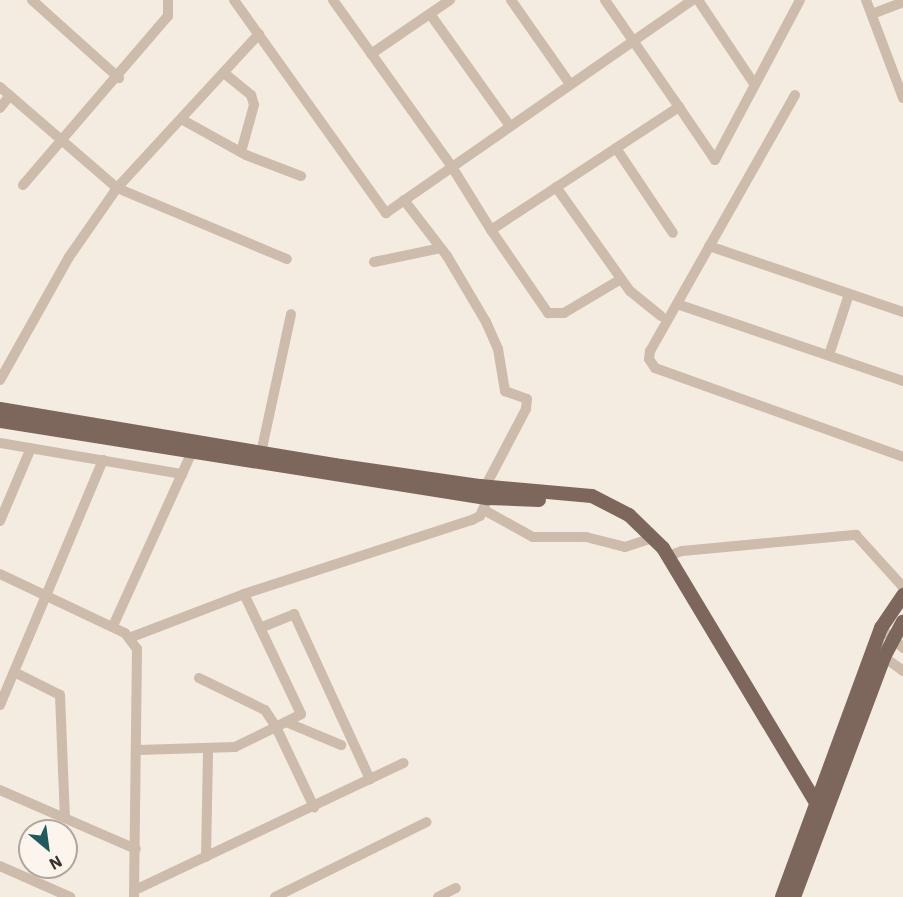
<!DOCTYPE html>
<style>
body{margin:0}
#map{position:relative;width:903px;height:897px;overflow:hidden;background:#f4ebe1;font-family:"IBM Plex Sans",sans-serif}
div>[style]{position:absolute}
.minor>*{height:10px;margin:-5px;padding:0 5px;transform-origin:5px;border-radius:5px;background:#cdbbac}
.major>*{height:14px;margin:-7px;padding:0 7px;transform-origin:7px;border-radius:7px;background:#7d675c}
span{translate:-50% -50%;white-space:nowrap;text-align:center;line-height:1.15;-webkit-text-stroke:4.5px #fbf5ee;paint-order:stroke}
.north{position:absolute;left:18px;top:819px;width:60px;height:60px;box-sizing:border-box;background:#fbf5ee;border:2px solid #aea6a0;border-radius:50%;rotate:151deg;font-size:16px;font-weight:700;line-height:24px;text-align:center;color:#3b302b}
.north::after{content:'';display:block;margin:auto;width:21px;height:27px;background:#1f5a5e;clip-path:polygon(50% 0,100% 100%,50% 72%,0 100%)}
</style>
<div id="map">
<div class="minor">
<i style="left:32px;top:0;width:117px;rotate:41.9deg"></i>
<i style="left:234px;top:0;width:262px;rotate:54.5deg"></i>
<i style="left:386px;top:213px;width:373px;rotate:-34.8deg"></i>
<i style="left:333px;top:0;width:205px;rotate:54.5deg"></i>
<i style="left:452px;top:167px;width:74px;rotate:58.2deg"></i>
<i style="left:491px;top:230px;width:225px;rotate:-33.2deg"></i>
<i style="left:679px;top:107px;width:130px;rotate:-124.7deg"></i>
<i style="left:511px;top:0;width:103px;rotate:54.9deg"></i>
<i style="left:698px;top:0;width:102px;rotate:56.2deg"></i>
<i style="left:866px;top:0;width:105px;rotate:69.3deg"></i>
<i style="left:430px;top:14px;width:138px;rotate:54.5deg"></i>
<i style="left:872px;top:14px;width:33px;rotate:-21deg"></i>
<i style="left:259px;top:34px;width:209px;rotate:132.7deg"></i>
<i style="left:117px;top:188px;width:184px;rotate:22.7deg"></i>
<i style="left:371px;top:54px;width:96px;rotate:-34.4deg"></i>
<i style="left:224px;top:73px;width:35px;rotate:39deg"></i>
<i style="left:251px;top:95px;width:10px;rotate:73deg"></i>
<i style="left:254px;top:105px;width:49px;rotate:105.5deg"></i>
<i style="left:0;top:87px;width:155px;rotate:40.8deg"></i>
<i style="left:117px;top:188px;width:84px;rotate:124.8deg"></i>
<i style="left:69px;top:257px;width:141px;rotate:119.3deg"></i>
<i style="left:795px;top:95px;width:294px;rotate:119.5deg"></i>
<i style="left:650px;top:351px;width:8px;rotate:97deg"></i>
<i style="left:649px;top:359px;width:11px;rotate:56deg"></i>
<i style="left:655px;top:368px;width:263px;rotate:19.7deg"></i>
<i style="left:679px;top:107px;width:64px;rotate:55.8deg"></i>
<i style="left:715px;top:160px;width:181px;rotate:-62deg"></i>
<i style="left:0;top:108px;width:16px;rotate:-52deg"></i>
<i style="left:181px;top:119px;width:74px;rotate:29deg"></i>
<i style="left:246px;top:155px;width:59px;rotate:20.9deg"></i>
<i style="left:616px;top:148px;width:102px;rotate:56.2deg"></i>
<i style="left:23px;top:185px;width:223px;rotate:-49.4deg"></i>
<i style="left:168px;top:16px;width:16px;rotate:-90deg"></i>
<i style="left:556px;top:187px;width:128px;rotate:54.6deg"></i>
<i style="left:630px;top:291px;width:40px;rotate:39deg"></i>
<i style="left:404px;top:200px;width:71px;rotate:52.5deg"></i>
<i style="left:447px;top:256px;width:77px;rotate:59.4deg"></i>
<i style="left:486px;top:322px;width:30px;rotate:66deg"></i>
<i style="left:498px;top:349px;width:43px;rotate:80.5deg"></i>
<i style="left:505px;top:391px;width:23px;rotate:20deg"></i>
<i style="left:527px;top:399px;width:10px;rotate:96deg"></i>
<i style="left:526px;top:409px;width:88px;rotate:117.7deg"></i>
<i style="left:491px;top:230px;width:101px;rotate:55.5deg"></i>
<i style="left:548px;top:313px;width:16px"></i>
<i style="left:564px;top:313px;width:66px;rotate:-30.8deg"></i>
<i style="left:709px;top:246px;width:205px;rotate:18.8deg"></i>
<i style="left:374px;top:262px;width:68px;rotate:-11.8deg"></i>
<i style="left:677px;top:304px;width:239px;rotate:18.8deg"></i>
<i style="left:829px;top:355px;width:64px;rotate:-71.8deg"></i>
<i style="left:0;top:443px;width:185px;rotate:9.7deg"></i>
<i style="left:261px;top:453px;width:142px;rotate:-77.8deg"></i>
<i style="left:484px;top:510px;width:56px;rotate:28.9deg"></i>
<i style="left:533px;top:537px;width:53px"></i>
<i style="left:586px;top:537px;width:40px;rotate:14.4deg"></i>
<i style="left:625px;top:547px;width:29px;rotate:-18deg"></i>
<i style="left:0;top:521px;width:79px;rotate:-67deg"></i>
<i style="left:668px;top:556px;width:15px;rotate:-20deg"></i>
<i style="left:682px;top:551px;width:175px;rotate:-5.3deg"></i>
<i style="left:856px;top:535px;width:70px;rotate:47.9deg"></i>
<i style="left:0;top:574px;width:138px;rotate:25.3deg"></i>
<i style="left:125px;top:633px;width:20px;rotate:53deg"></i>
<i style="left:137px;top:649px;width:248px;rotate:90.7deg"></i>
<i style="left:113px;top:626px;width:189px;rotate:-65.6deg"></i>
<i style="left:260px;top:628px;width:37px;rotate:-22deg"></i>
<i style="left:294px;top:614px;width:182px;rotate:65.3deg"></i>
<i style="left:881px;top:628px;width:30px;rotate:42deg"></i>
<i style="left:129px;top:638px;width:123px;rotate:-20.9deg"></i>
<i style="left:244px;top:594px;width:240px;rotate:-18deg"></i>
<i style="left:472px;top:520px;width:9px;rotate:-27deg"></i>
<i style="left:480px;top:516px;width:20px;rotate:-66deg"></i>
<i style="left:884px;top:657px;width:24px;rotate:36deg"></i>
<i style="left:14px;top:672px;width:51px;rotate:26.6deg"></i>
<i style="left:60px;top:695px;width:123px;rotate:87.7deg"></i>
<i style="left:199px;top:678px;width:73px;rotate:25.9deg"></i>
<i style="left:265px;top:710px;width:20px;rotate:57deg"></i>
<i style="left:276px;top:727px;width:28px;rotate:-27deg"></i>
<i style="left:301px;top:714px;width:133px;rotate:-115.4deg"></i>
<i style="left:0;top:705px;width:266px;rotate:-67.2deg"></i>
<i style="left:286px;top:722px;width:60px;rotate:22.7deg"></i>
<i style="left:138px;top:750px;width:97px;rotate:-1.8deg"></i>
<i style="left:235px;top:747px;width:46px;rotate:-26deg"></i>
<i style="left:276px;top:727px;width:89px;rotate:64.6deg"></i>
<i style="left:0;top:790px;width:148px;rotate:23.5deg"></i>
<i style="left:206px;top:857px;width:106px;rotate:-88.9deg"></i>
<i style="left:0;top:866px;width:77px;rotate:23.9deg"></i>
<i style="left:135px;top:890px;width:297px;rotate:-25.3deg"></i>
<i style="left:275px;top:897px;width:169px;rotate:-26.3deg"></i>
<i style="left:438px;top:897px;width:20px;rotate:-27deg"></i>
</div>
<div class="major">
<i style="left:0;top:409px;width:339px;rotate:9.5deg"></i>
<i style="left:334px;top:465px;width:148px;rotate:8.2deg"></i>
<i style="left:480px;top:486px;width:112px;rotate:5.1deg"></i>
<i style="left:592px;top:496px;width:42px;rotate:27.2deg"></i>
<i style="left:629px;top:515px;width:47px;rotate:44.1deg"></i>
<i style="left:663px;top:548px;width:313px;rotate:59deg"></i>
<i style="left:0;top:421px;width:494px;rotate:9deg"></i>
<i style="left:488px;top:498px;width:51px;rotate:2.2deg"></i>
<i style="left:782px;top:897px;width:287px;rotate:-69.8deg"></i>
<i style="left:881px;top:628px;width:40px;rotate:-56deg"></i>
<i style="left:794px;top:897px;width:256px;rotate:-69.4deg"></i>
<i style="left:884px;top:657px;width:40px;rotate:-62deg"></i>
</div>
<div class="north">N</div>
</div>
